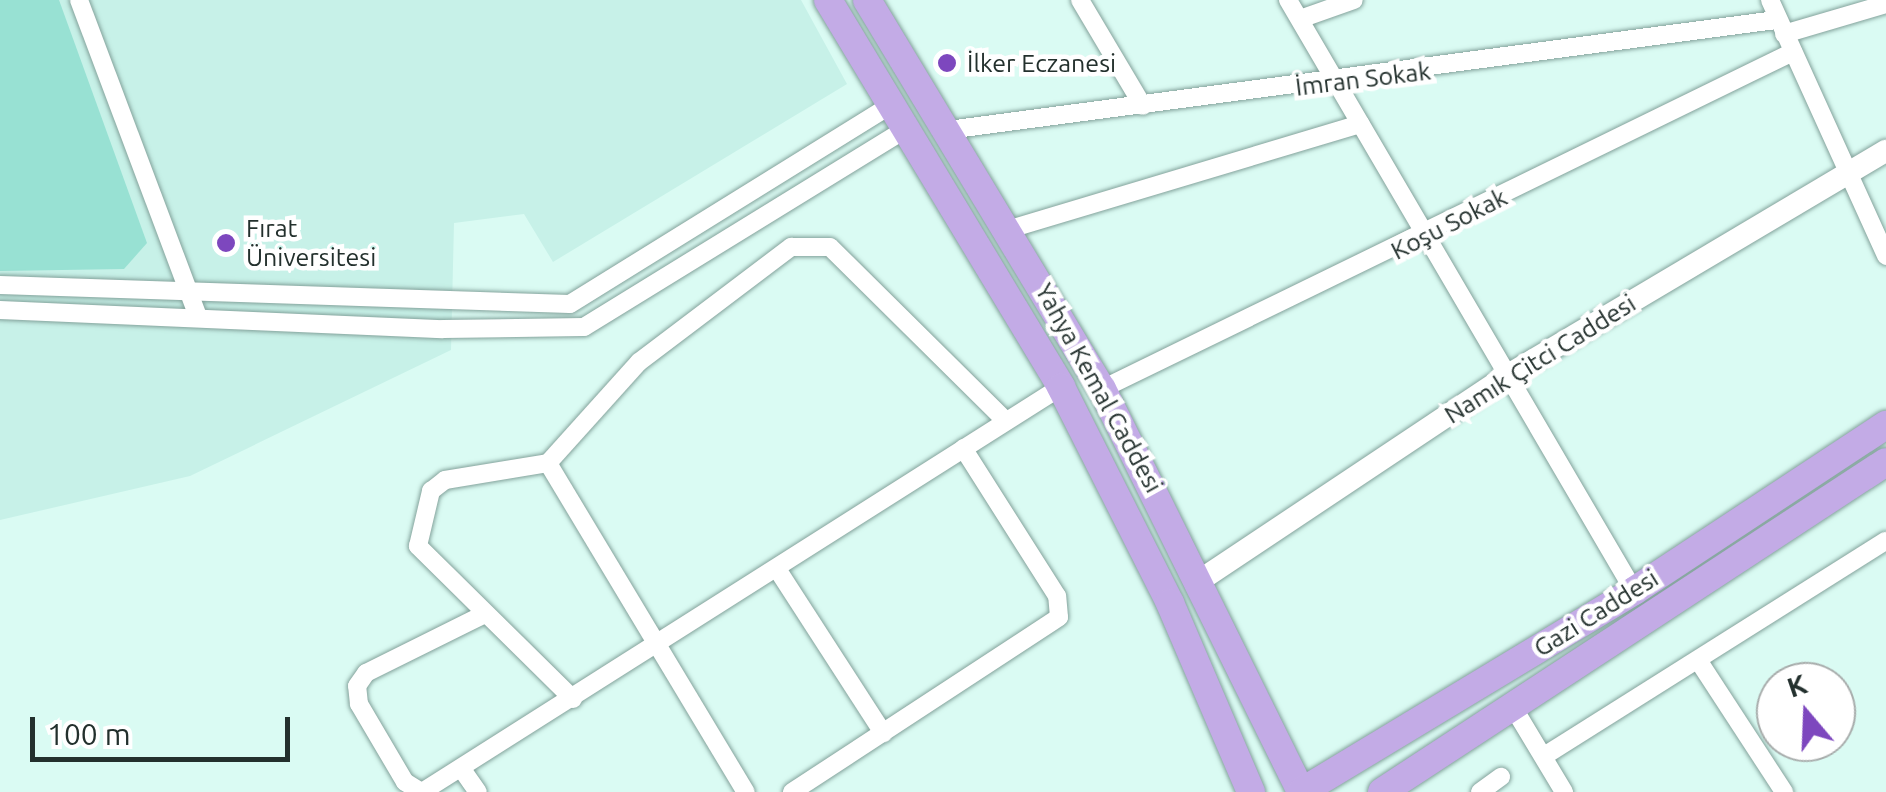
<!DOCTYPE html>
<meta charset="utf-8">
<style>
body{margin:0}
#map{position:relative;width:1886px;height:792px;overflow:hidden;background:#dafbf3;font-family:Ubuntu,sans-serif}
div>[style]{position:absolute}
.built>*{inset:0;background:#c7f1e8}
.green>*{inset:0;background:#98e1d3}
.roads{filter:drop-shadow(0 0 2px #83a29b) drop-shadow(0 0 2px #83a29b)}
.minor>*{height:18px;margin:-9px;padding:0 9px;transform-origin:9px;border-radius:9px;background:#fff}
.tertiary>*{height:22px;margin:-11px;padding:0 11px;transform-origin:11px;border-radius:11px;background:#fff}
.primary>*{height:28px;margin:-14px;padding:0 14px;transform-origin:14px;border-radius:14px;background:#c3abe6}
.dots>*{width:28px;height:28px;translate:-50% -50%;box-sizing:border-box;border:5px solid #fff;border-radius:50%}
span{translate:-50% -50%;white-space:nowrap;text-align:center;line-height:1.15;-webkit-text-stroke:9px #fff;paint-order:stroke}
.poi-label{font-size:25px;color:#23302d}
.left{translate:0 -50%;text-align:left}
.street-label{font-size:25px;color:#23302d}
.north{position:absolute;left:1756px;top:662px;width:100px;height:100px;box-sizing:border-box;background:#fff;border:2px solid #a7acab;border-radius:50%;rotate:341deg;font-size:28px;font-weight:700;line-height:40px;text-align:center;color:#23302d}
.north::after{content:'';display:block;margin:auto;width:35px;height:45px;background:#7d47be;clip-path:polygon(50% 0,100% 100%,50% 72%,0 100%)}
.scale{position:absolute;left:30px;top:717px;width:260px;height:45px;box-sizing:border-box;border:5px solid #23302d;border-top:0;padding-left:12px;font-size:30px;line-height:35px;white-space:nowrap;color:#23302d;-webkit-text-stroke:8px #fff;paint-order:stroke}
</style>
<div id="map">
<div class="built">
<i style="clip-path:polygon(0 0,801px 0,847px 84px,553px 262px,524px 214px,454px 223px,451px 350px,190px 476px,0 520px)"></i>
</div>
<div class="green">
<i style="clip-path:polygon(0 0,59px 0,147px 243px,124px 269px,0 271px)"></i>
</div>
<div class="roads">
<div class="minor">
<i style="left:79px;top:0;width:335px;rotate:69.4deg"></i>
<i style="left:1080px;top:0;width:123px;rotate:59.3deg"></i>
<i style="left:1288px;top:0;width:685px;rotate:59.65deg"></i>
<i style="left:1770px;top:0;width:281px;rotate:65.6deg"></i>
<i style="left:1300px;top:19px;width:57px;rotate:-19.4deg"></i>
<i style="left:1784px;top:34px;width:106px;rotate:-16.4deg"></i>
<i style="left:948px;top:130px;width:835px;rotate:-7.57deg"></i>
<i style="left:1010px;top:229px;width:366px;rotate:-16.7deg"></i>
<i style="left:0;top:285px;width:570px;rotate:1.91deg"></i>
<i style="left:570px;top:304px;width:374px;rotate:-31.8deg"></i>
<i style="left:0;top:310px;width:443px;rotate:2.5deg"></i>
<i style="left:443px;top:329px;width:141px;rotate:-0.8deg"></i>
<i style="left:584px;top:327px;width:374px;rotate:-31.6deg"></i>
<i style="left:1102px;top:389px;width:769px;rotate:-26deg"></i>
<i style="left:548px;top:463px;width:384px;rotate:59deg"></i>
<i style="left:779px;top:572px;width:192px;rotate:57.1deg"></i>
<i style="left:1698px;top:660px;width:158px;rotate:56.9deg"></i>
<i style="left:573px;top:699px;width:218px;rotate:-135.4deg"></i>
<i style="left:418px;top:546px;width:57px;rotate:-76.7deg"></i>
<i style="left:431px;top:491px;width:18px;rotate:-38deg"></i>
<i style="left:445px;top:480px;width:104px;rotate:-9.4deg"></i>
<i style="left:548px;top:463px;width:136px;rotate:-48deg"></i>
<i style="left:639px;top:362px;width:191px;rotate:-37.1deg"></i>
<i style="left:791px;top:247px;width:39px"></i>
<i style="left:830px;top:247px;width:247px;rotate:44.7deg"></i>
<i style="left:1513px;top:707px;width:99px;rotate:59deg"></i>
<i style="left:1544px;top:756px;width:404px;rotate:-32.2deg"></i>
<i style="left:461px;top:768px;width:29px;rotate:55deg"></i>
<i style="left:421px;top:792px;width:19px;rotate:-148deg"></i>
<i style="left:405px;top:782px;width:91px;rotate:-120.5deg"></i>
<i style="left:359px;top:704px;width:18px;rotate:-96deg"></i>
<i style="left:357px;top:686px;width:16px;rotate:-55deg"></i>
<i style="left:366px;top:673px;width:133px;rotate:-26.4deg"></i>
<i style="left:422px;top:792px;width:757px;rotate:-32.37deg"></i>
<i style="left:792px;top:792px;width:319px;rotate:-33.2deg"></i>
<i style="left:1059px;top:617px;width:21px;rotate:-95deg"></i>
<i style="left:1057px;top:596px;width:175px;rotate:-122.4deg"></i>
<i style="left:1480px;top:792px;width:26px;rotate:-36deg"></i>
</div>
<div class="tertiary">
<i style="left:1202px;top:579px;width:362px;rotate:-33.7deg"></i>
<i style="left:1503px;top:378px;width:445px;rotate:-30.7deg"></i>
</div>
<div class="primary">
<i style="left:828px;top:0;width:452px;rotate:58.9deg"></i>
<i style="left:1061px;top:387px;width:242px;rotate:63.2deg"></i>
<i style="left:1170px;top:603px;width:206px;rotate:66.8deg"></i>
<i style="left:867px;top:0;width:454px;rotate:58.9deg"></i>
<i style="left:1102px;top:389px;width:449px;rotate:63.7deg"></i>
<i style="left:1301px;top:792px;width:389px;rotate:-31.1deg"></i>
<i style="left:1634px;top:591px;width:302px;rotate:-33.4deg"></i>
<i style="left:1382px;top:792px;width:602px;rotate:-33.22deg"></i>
</div>
</div>
<div class="dots">
<i style="left:947px;top:63px;background:#7d47be"></i>
<i style="left:226px;top:243px;background:#7d47be"></i>
</div>
<div class="poi-label">
<span class="left" style="left:967px;top:63px">İlker Eczanesi</span>
<span class="left" style="left:246px;top:243px">Fırat<br>Üniversitesi</span>
</div>
<div class="street-label">
<span style="left:1363px;top:79px;rotate:-7deg">İmran Sokak</span>
<span style="left:1449px;top:224px;rotate:-27deg">Koşu Sokak</span>
<span style="left:1540px;top:359px;rotate:-32deg">Namık Çitci Caddesi</span>
<span style="left:1099px;top:388px;rotate:61deg">Yahya Kemal Caddesi</span>
<span style="left:1596px;top:613px;rotate:-32deg">Gazi Caddesi</span>
</div>
<div class="north">K</div>
<div class="scale">100 m</div>
</div>
